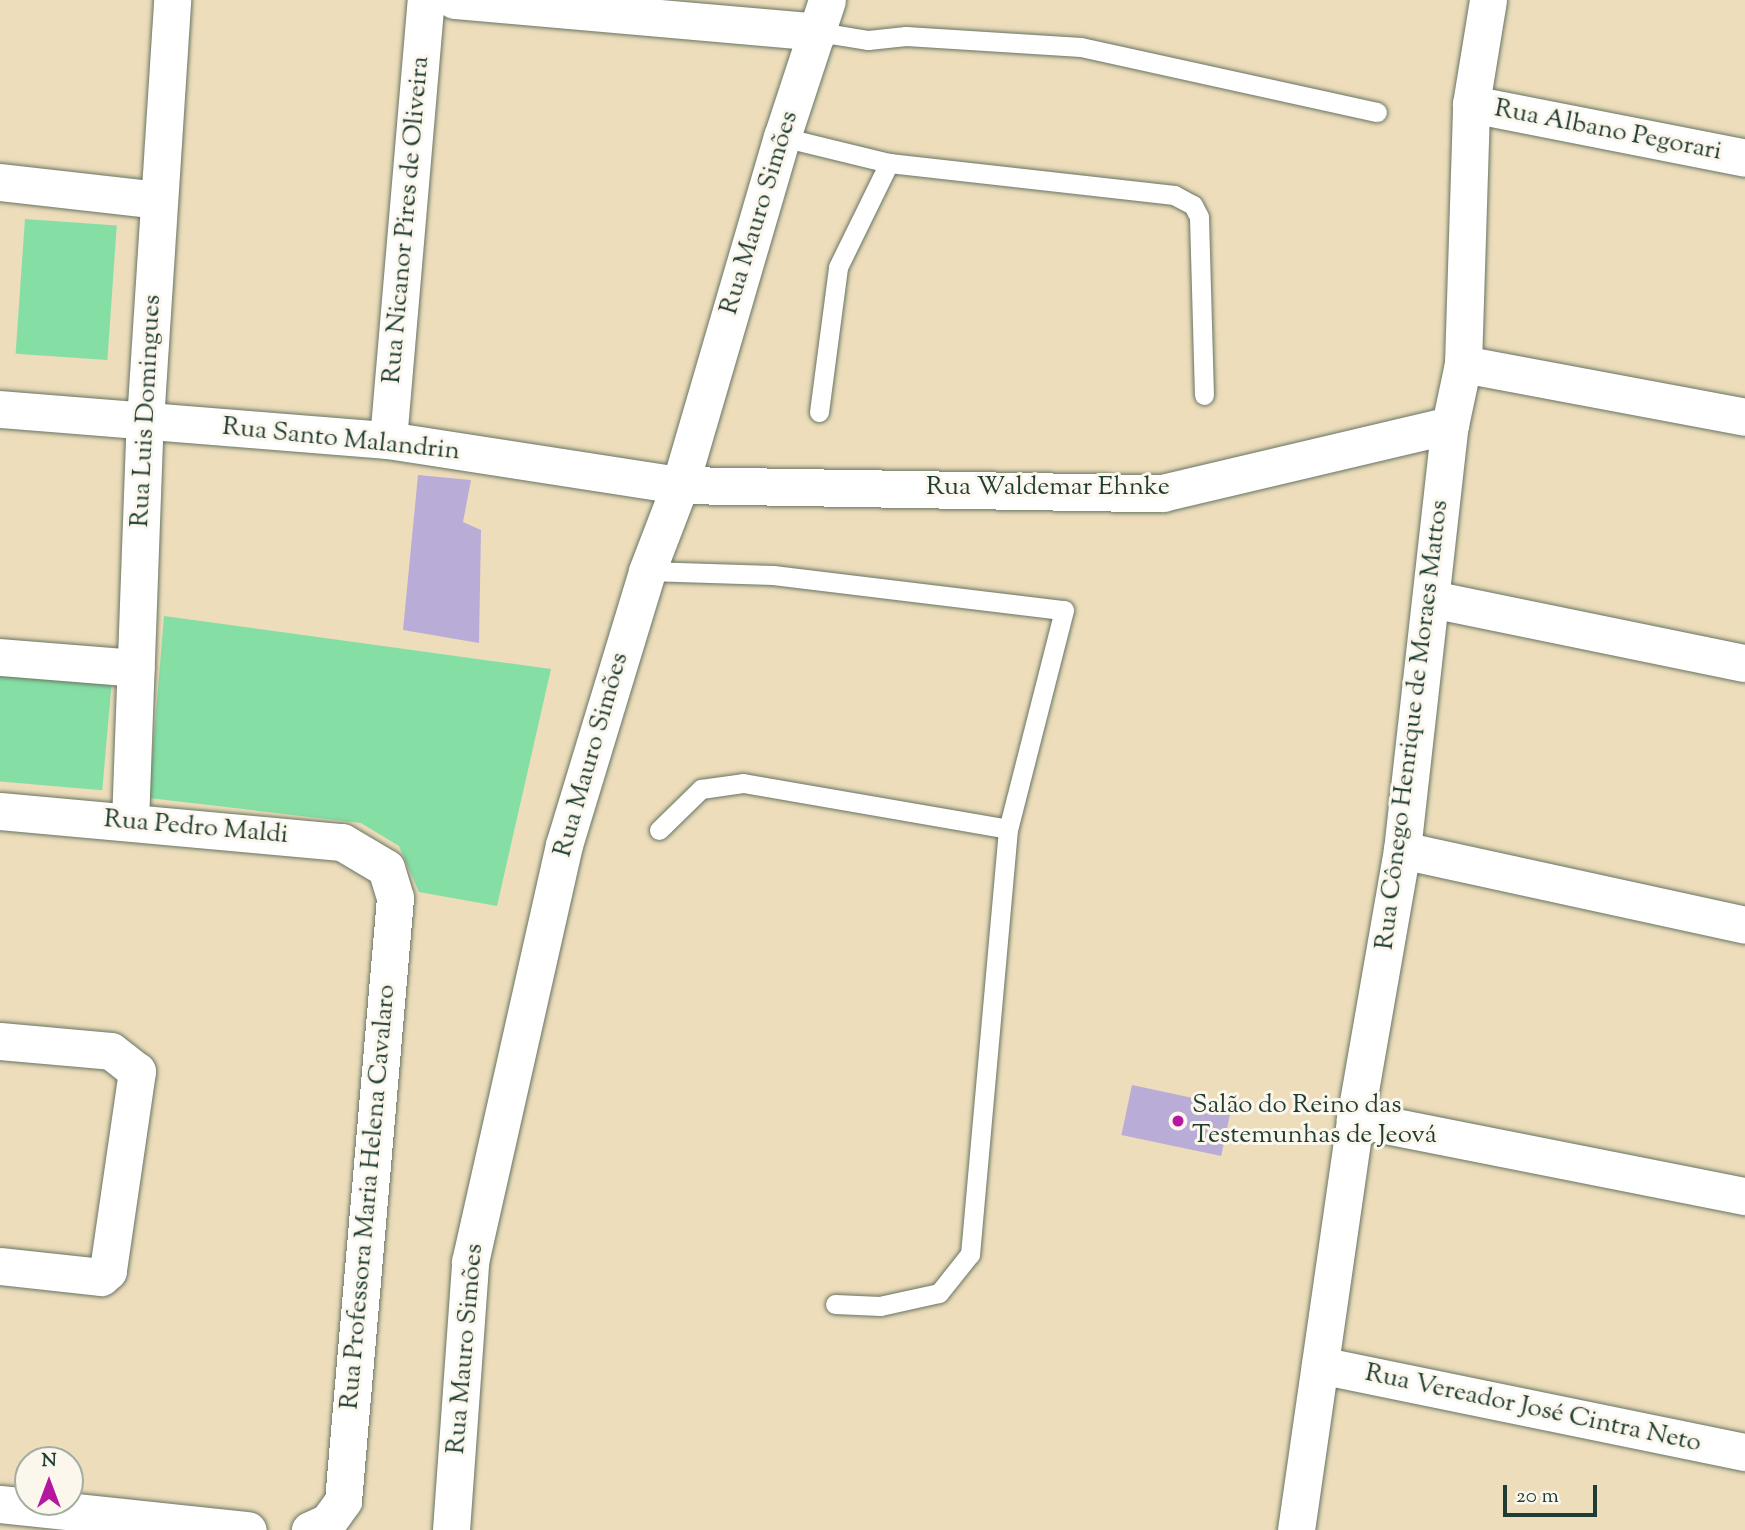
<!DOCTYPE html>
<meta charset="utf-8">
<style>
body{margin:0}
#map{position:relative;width:1745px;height:1530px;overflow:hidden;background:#edddbb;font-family:"Sorts Mill Goudy",serif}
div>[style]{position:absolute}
.green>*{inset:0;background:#85dfa5;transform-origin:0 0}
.building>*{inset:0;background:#b9add8;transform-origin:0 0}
.roads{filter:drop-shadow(0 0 2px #677563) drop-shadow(0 0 2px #677563)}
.lane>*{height:19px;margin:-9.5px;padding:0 9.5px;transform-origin:9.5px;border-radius:9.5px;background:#fff}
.street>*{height:37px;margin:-18.5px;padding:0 18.5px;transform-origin:18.5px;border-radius:18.5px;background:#fff}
.dots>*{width:19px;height:19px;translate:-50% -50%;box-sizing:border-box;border:4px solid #fbf7ec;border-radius:50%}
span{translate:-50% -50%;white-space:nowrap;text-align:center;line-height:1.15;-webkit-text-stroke:6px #fbf7ec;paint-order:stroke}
.street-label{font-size:26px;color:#1f3d34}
.poi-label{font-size:26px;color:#1f3d34}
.left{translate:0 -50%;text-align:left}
.north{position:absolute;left:14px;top:1446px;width:70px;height:70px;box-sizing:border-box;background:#fbf7ec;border:2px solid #a3ada2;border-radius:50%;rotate:0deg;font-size:19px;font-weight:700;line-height:28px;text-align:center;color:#1f3d34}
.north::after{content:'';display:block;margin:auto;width:24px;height:32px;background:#b5179e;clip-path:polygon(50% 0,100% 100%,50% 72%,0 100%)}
.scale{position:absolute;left:1503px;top:1485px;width:94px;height:32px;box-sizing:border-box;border:4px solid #1f3d34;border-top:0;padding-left:9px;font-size:21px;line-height:24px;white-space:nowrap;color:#1f3d34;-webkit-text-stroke:5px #fbf7ec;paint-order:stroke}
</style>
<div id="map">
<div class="green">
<i style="left:25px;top:219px;width:92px;height:135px;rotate:4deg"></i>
<i style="clip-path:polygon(164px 616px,551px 669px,497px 906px,419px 892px,399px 846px,361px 823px,149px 798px)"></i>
<i style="left:0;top:674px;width:112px;height:107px;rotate:5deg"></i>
</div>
<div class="building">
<i style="clip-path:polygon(418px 475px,471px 480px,463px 522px,481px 530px,479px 643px,403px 630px)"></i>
<i style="left:1132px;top:1085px;width:102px;height:51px;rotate:12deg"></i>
</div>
<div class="roads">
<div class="lane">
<i style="left:819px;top:32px;width:50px;rotate:9.3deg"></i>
<i style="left:868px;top:40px;width:38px;rotate:-6deg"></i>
<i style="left:906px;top:36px;width:175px;rotate:3.6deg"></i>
<i style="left:1081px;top:47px;width:303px;rotate:12.4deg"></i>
<i style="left:782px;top:137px;width:110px;rotate:13.7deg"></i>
<i style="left:889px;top:163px;width:287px;rotate:6.4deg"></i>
<i style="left:1174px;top:195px;width:21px;rotate:28deg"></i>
<i style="left:1193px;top:205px;width:13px;rotate:63deg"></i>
<i style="left:1199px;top:217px;width:178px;rotate:88.4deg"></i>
<i style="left:819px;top:412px;width:146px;rotate:-82.5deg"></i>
<i style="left:838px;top:267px;width:116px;rotate:-63.9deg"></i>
<i style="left:647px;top:571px;width:126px;rotate:1.8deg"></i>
<i style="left:773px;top:575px;width:293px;rotate:6.9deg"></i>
<i style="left:1064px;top:610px;width:226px;rotate:104.3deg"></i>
<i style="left:1008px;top:829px;width:427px;rotate:95.1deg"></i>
<i style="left:970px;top:1254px;width:50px;rotate:128.5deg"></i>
<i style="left:939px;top:1293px;width:60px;rotate:167.6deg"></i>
<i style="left:880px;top:1306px;width:45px;rotate:-177.5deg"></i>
<i style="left:659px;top:830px;width:59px;rotate:-44.3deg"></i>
<i style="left:701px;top:789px;width:42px;rotate:-8.1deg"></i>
<i style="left:743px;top:783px;width:269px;rotate:9.8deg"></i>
</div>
<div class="street">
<i style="left:454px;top:0;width:366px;rotate:5deg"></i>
<i style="left:1471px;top:104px;width:279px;rotate:11.1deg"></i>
<i style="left:0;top:182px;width:158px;rotate:6.5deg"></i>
<i style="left:1463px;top:364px;width:287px;rotate:10.6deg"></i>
<i style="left:0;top:409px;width:389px;rotate:4.6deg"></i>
<i style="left:388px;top:440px;width:295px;rotate:8.8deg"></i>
<i style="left:680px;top:485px;width:482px;rotate:1deg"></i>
<i style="left:1162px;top:493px;width:296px;rotate:-13.3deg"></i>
<i style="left:388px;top:440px;width:442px;rotate:-85.1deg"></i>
<i style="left:1432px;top:599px;width:319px;rotate:11.6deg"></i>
<i style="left:0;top:657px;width:136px;rotate:4.6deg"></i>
<i style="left:0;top:811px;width:343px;rotate:5.2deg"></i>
<i style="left:342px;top:842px;width:51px;rotate:30.6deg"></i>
<i style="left:386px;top:868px;width:31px;rotate:73deg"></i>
<i style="left:395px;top:898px;width:605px;rotate:94.93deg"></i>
<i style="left:343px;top:1501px;width:26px;rotate:126deg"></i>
<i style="left:328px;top:1522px;width:20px;rotate:156deg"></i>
<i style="left:130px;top:822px;width:401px;rotate:-87.9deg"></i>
<i style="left:145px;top:421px;width:422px;rotate:-86.3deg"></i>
<i style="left:1402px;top:850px;width:351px;rotate:12.3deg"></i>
<i style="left:0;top:1041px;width:111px;rotate:5.1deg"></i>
<i style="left:111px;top:1051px;width:33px;rotate:38deg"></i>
<i style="left:137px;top:1071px;width:202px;rotate:98.3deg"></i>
<i style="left:108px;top:1271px;width:9px;rotate:139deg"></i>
<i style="left:101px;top:1277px;width:102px;rotate:-173.8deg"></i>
<i style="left:1355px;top:1119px;width:398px;rotate:11.2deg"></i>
<i style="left:1320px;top:1365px;width:434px;rotate:11.6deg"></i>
<i style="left:0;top:1504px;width:249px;rotate:6deg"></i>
<i style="left:451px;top:1530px;width:269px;rotate:-85.9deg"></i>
<i style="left:470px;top:1262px;width:427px;rotate:-77.3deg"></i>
<i style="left:564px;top:845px;width:286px;rotate:-73.1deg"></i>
<i style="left:647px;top:571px;width:92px;rotate:-69deg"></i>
<i style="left:680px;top:485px;width:363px;rotate:-73.7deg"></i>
<i style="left:782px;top:137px;width:144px;rotate:-71.8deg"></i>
<i style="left:1296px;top:1530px;width:415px;rotate:-81.8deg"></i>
<i style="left:1355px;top:1119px;width:273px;rotate:-80.1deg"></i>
<i style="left:1402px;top:850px;width:428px;rotate:-83.6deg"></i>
<i style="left:1450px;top:425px;width:62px;rotate:-78deg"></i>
<i style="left:1463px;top:364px;width:260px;rotate:-88.2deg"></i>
<i style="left:1471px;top:104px;width:105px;rotate:-80.7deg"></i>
</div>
</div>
<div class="dots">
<i style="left:1178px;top:1121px;background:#b5179e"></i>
</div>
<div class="street-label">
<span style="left:1608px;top:131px;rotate:11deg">Rua Albano Pegorari</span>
<span style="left:760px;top:213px;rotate:-73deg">Rua Mauro Simões</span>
<span style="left:407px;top:220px;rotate:-85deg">Rua Nicanor Pires de Oliveira</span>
<span style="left:147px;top:411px;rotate:-87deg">Rua Luis Domingues</span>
<span style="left:341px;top:440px;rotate:6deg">Rua Santo Malandrin</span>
<span style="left:1048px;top:488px">Rua Waldemar Ehnke</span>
<span style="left:1413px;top:725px;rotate:-83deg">Rua Cônego Henrique de Moraes Mattos</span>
<span style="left:592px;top:755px;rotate:-74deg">Rua Mauro Simões</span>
<span style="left:196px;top:828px;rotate:5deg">Rua Pedro Maldi</span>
<span style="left:369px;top:1197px;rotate:-85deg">Rua Professora Maria Helena Cavalaro</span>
<span style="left:466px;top:1349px;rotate:-85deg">Rua Mauro Simões</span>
<span style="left:1533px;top:1409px;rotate:12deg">Rua Vereador José Cintra Neto</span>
</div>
<div class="poi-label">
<span class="left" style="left:1192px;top:1121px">Salão do Reino das<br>Testemunhas de Jeová</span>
</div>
<div class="north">N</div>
<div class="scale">20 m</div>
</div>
